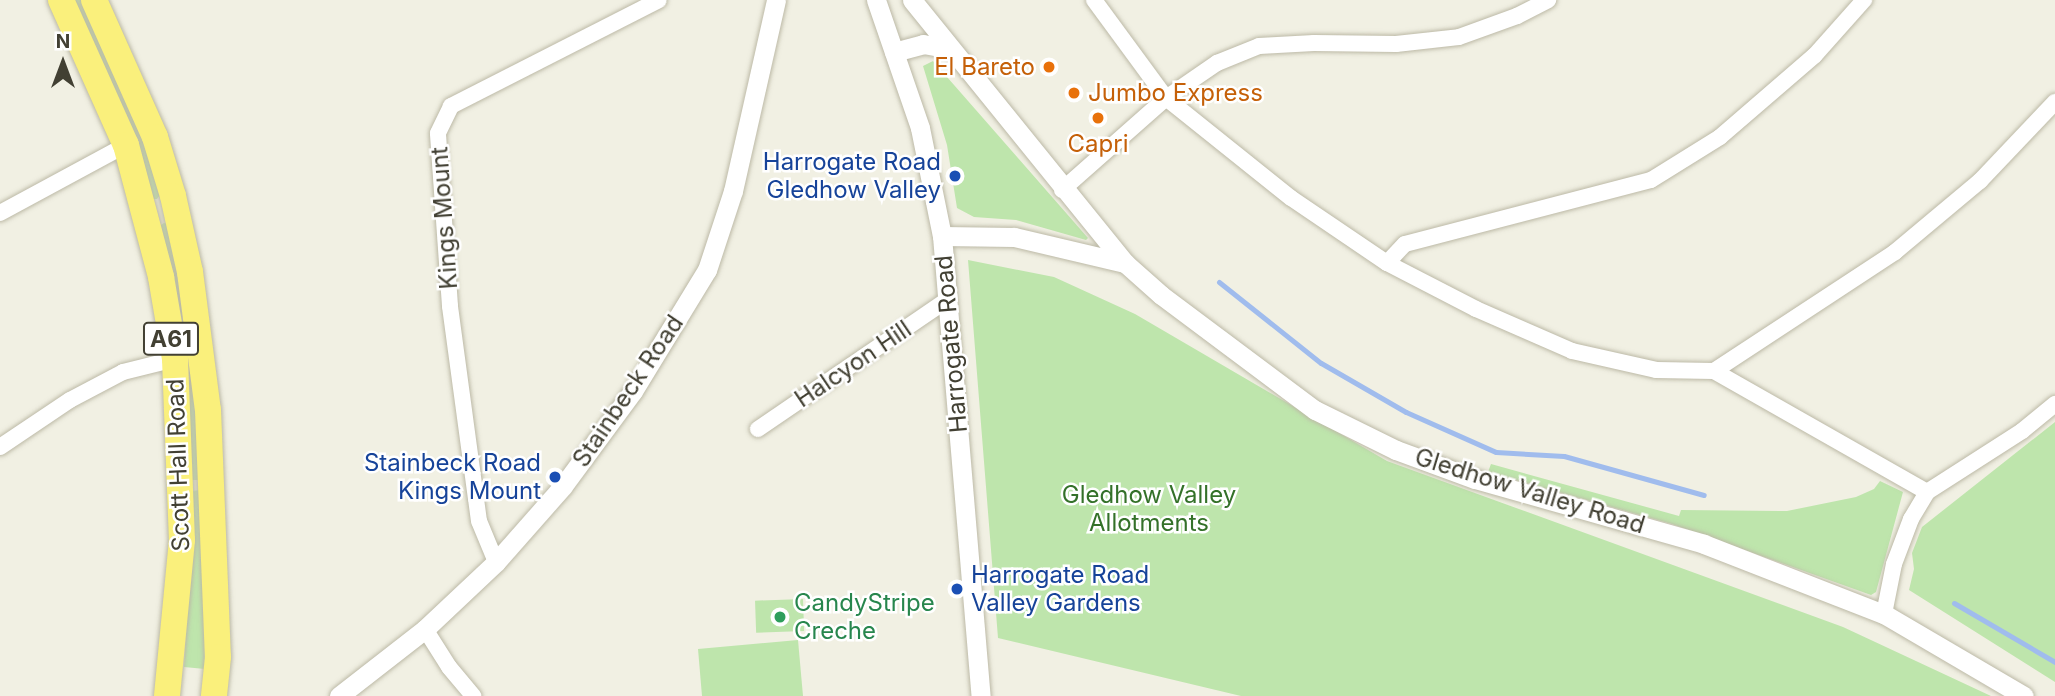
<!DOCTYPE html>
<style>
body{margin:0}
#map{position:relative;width:2055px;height:696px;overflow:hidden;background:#f1f0e3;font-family:Inter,sans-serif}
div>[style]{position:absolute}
.green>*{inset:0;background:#bee5ac;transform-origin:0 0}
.stream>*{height:5px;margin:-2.5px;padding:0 2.5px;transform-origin:2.5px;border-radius:2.5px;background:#a0bced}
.roads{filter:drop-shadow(0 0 2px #bcb9a6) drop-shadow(0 0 2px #bcb9a6)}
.minor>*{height:16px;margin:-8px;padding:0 8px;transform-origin:8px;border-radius:8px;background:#fff}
.tertiary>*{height:19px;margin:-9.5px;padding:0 9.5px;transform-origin:9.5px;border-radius:9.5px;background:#fff}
.trunk>*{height:26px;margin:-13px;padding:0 13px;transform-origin:13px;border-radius:13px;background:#faf07c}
.dots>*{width:19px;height:19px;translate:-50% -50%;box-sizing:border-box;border:4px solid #fff;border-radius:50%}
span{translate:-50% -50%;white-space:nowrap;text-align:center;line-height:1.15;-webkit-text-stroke:5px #fff;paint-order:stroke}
.shield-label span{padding:2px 5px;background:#fff;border:2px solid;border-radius:5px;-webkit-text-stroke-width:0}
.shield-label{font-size:23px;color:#424033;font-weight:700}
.food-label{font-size:24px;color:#c56008}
.right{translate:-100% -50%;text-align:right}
.left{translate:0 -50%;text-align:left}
.transit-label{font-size:24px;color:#164399}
.street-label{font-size:24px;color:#424033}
.park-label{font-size:24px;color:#347129}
.leisure-label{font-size:24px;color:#27864d}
.north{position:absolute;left:28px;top:28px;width:70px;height:70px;-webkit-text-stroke:5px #fff;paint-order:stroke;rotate:0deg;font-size:19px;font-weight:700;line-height:28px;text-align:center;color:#424033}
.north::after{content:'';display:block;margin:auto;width:24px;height:32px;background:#424033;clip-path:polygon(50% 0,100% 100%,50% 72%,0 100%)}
</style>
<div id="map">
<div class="green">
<i style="clip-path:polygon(72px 0,83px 0,144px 141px,160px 195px,157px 199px,153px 199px)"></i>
<i style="clip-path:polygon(933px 61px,1088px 238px,1086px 240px,1016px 220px,974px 217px,957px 208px,947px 145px,923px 66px)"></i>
<i style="clip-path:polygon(164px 223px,168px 224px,190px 343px,200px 480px,190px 480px,161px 225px)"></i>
<i style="clip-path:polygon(968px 260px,1054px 277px,1135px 314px,1387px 461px,1843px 627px,1991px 696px,1241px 696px,998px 638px)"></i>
<i style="clip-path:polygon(2055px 422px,2055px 682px,1909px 590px,1914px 569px,1912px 553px,1922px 527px)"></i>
<i style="clip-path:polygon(1491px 464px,1679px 516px,1681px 510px,1787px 511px,1856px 497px,1874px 489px,1880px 481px,1903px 492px,1876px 592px,1871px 595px,1672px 524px,1488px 472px)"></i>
<i style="clip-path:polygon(201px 490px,204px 610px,205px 669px,184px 667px,191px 550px,191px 491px)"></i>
<i style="left:803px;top:599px;width:32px;height:48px;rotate:88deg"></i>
<i style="clip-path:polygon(798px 640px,803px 696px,702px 696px,698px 649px)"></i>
</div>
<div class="stream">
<i style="left:1219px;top:282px;width:130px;rotate:38.5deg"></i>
<i style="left:1321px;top:363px;width:98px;rotate:30deg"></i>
<i style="left:1406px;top:412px;width:98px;rotate:24deg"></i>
<i style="left:1496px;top:452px;width:68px;rotate:3.4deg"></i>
<i style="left:1564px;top:456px;width:145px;rotate:15.6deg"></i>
<i style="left:1954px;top:603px;width:117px;rotate:30.3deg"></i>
</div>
<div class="roads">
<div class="minor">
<i style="left:1094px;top:0;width:122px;rotate:53.7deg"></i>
<i style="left:1166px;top:98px;width:160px;rotate:38.7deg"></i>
<i style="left:1291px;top:198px;width:116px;rotate:34.1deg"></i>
<i style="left:1387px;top:263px;width:100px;rotate:27.3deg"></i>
<i style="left:1476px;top:309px;width:105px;rotate:23.6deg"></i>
<i style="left:1572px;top:351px;width:86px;rotate:12.7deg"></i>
<i style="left:1656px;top:370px;width:58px;rotate:1deg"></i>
<i style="left:1714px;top:371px;width:245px;rotate:29.6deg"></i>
<i style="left:1062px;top:190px;width:139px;rotate:-41.5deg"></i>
<i style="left:1166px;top:98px;width:62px;rotate:-34.5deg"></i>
<i style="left:1217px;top:63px;width:45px;rotate:-22deg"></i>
<i style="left:1259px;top:46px;width:55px;rotate:-3.1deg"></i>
<i style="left:1314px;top:43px;width:82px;rotate:0.7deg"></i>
<i style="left:1396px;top:44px;width:63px;rotate:-6.3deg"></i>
<i style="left:1459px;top:37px;width:62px;rotate:-19.9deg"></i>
<i style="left:1517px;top:16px;width:35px;rotate:-27deg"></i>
<i style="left:0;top:213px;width:143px;rotate:-28.4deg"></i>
<i style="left:1387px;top:263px;width:26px;rotate:-47deg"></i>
<i style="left:1405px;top:244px;width:254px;rotate:-14.6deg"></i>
<i style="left:1651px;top:180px;width:81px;rotate:-31.9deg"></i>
<i style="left:1720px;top:137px;width:125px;rotate:-40.8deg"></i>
<i style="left:1815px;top:55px;width:74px;rotate:-48.3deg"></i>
<i style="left:1714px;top:371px;width:217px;rotate:-33.3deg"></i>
<i style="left:1895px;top:252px;width:111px;rotate:-39.9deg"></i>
<i style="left:1980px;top:181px;width:109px;rotate:-46.5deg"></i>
<i style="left:758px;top:429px;width:229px;rotate:-34.3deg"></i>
<i style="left:0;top:447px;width:84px;rotate:-33.9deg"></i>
<i style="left:70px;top:400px;width:60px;rotate:-27.8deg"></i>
<i style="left:123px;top:372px;width:54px;rotate:-14deg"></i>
<i style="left:496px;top:562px;width:44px;rotate:-112.5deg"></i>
<i style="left:479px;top:521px;width:217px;rotate:-97.7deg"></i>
<i style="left:450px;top:306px;width:173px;rotate:-94deg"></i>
<i style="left:438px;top:133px;width:30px;rotate:-64deg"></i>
<i style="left:451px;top:106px;width:233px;rotate:-27deg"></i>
<i style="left:1884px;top:614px;width:51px;rotate:-78.7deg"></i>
<i style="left:1894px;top:564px;width:48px;rotate:-69.3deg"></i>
<i style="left:1911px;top:519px;width:31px;rotate:-59deg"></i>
<i style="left:1927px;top:492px;width:113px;rotate:-32.7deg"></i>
<i style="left:2022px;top:431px;width:43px;rotate:-39.3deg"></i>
<i style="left:425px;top:629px;width:45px;rotate:57.7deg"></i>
<i style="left:449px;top:667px;width:38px;rotate:50deg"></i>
</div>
<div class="tertiary">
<i style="left:876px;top:0;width:135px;rotate:71deg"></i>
<i style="left:920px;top:128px;width:110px;rotate:78.5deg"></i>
<i style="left:942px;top:236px;width:462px;rotate:85.2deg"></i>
<i style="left:912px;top:0;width:338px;rotate:51deg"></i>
<i style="left:1125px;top:263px;width:48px;rotate:41.6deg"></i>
<i style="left:1161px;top:295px;width:192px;rotate:36.8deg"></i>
<i style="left:1315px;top:410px;width:90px;rotate:26.3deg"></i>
<i style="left:1396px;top:450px;width:84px;rotate:20.2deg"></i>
<i style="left:1475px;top:479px;width:238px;rotate:15.8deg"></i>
<i style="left:1704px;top:544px;width:193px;rotate:21.3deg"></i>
<i style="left:1884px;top:614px;width:162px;rotate:30.4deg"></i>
<i style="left:894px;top:52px;width:30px;rotate:-15deg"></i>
<i style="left:923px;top:44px;width:28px;rotate:10deg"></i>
<i style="left:942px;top:236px;width:72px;rotate:0.8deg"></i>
<i style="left:1014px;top:237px;width:114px;rotate:13.2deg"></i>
<i style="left:339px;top:696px;width:109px;rotate:-37.9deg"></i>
<i style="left:425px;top:629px;width:98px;rotate:-43.3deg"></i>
<i style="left:496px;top:562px;width:101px;rotate:-48.6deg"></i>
<i style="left:563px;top:486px;width:118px;rotate:-53.6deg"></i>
<i style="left:633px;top:391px;width:142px;rotate:-58.6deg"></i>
<i style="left:707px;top:270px;width:83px;rotate:-71.8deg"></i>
<i style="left:733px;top:191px;width:196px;rotate:-77.3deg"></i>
</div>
<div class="trunk">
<i style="left:61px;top:0;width:159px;rotate:65.9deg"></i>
<i style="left:126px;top:145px;width:137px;rotate:75.1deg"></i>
<i style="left:161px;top:277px;width:83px;rotate:80.3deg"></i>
<i style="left:175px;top:359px;width:181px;rotate:87.8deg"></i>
<i style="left:182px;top:540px;width:157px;rotate:95.5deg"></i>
<i style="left:94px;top:0;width:150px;rotate:66deg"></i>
<i style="left:155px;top:137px;width:62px;rotate:73deg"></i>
<i style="left:173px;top:196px;width:78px;rotate:77.4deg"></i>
<i style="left:190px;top:272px;width:139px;rotate:82.6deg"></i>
<i style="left:208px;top:410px;width:247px;rotate:87.7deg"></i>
<i style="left:218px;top:657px;width:39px;rotate:96deg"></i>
</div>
</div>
<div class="dots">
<i style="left:1049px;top:67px;background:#e8710a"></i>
<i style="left:1074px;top:93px;background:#e8710a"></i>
<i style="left:1098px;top:118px;background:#e8710a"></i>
<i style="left:955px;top:176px;background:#1a4fb4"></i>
<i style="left:555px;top:477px;background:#1a4fb4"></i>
<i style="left:957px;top:589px;background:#1a4fb4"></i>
<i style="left:780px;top:617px;background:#2e9e5b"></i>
</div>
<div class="shield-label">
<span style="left:171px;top:339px">A61</span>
</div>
<div class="food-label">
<span class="right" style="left:1035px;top:67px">El Bareto</span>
<span class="left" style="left:1088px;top:93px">Jumbo Express</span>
<span style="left:1098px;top:144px">Capri</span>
</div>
<div class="transit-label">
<span class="right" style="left:941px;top:176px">Harrogate Road<br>Gledhow Valley</span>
<span class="right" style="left:541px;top:477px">Stainbeck Road<br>Kings Mount</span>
<span class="left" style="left:971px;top:589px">Harrogate Road<br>Valley Gardens</span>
</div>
<div class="street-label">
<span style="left:444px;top:218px;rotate:-94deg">Kings Mount</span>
<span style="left:951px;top:344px;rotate:-95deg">Harrogate Road</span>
<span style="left:853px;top:364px;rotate:-34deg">Halcyon Hill</span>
<span style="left:628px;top:391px;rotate:-56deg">Stainbeck Road</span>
<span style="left:178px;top:465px;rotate:-92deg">Scott Hall Road</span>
<span style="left:1530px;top:491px;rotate:17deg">Gledhow Valley Road</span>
</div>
<div class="park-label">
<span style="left:1149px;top:509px">Gledhow Valley<br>Allotments</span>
</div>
<div class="leisure-label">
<span class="left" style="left:794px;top:617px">CandyStripe<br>Creche</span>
</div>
<div class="north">N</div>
</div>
